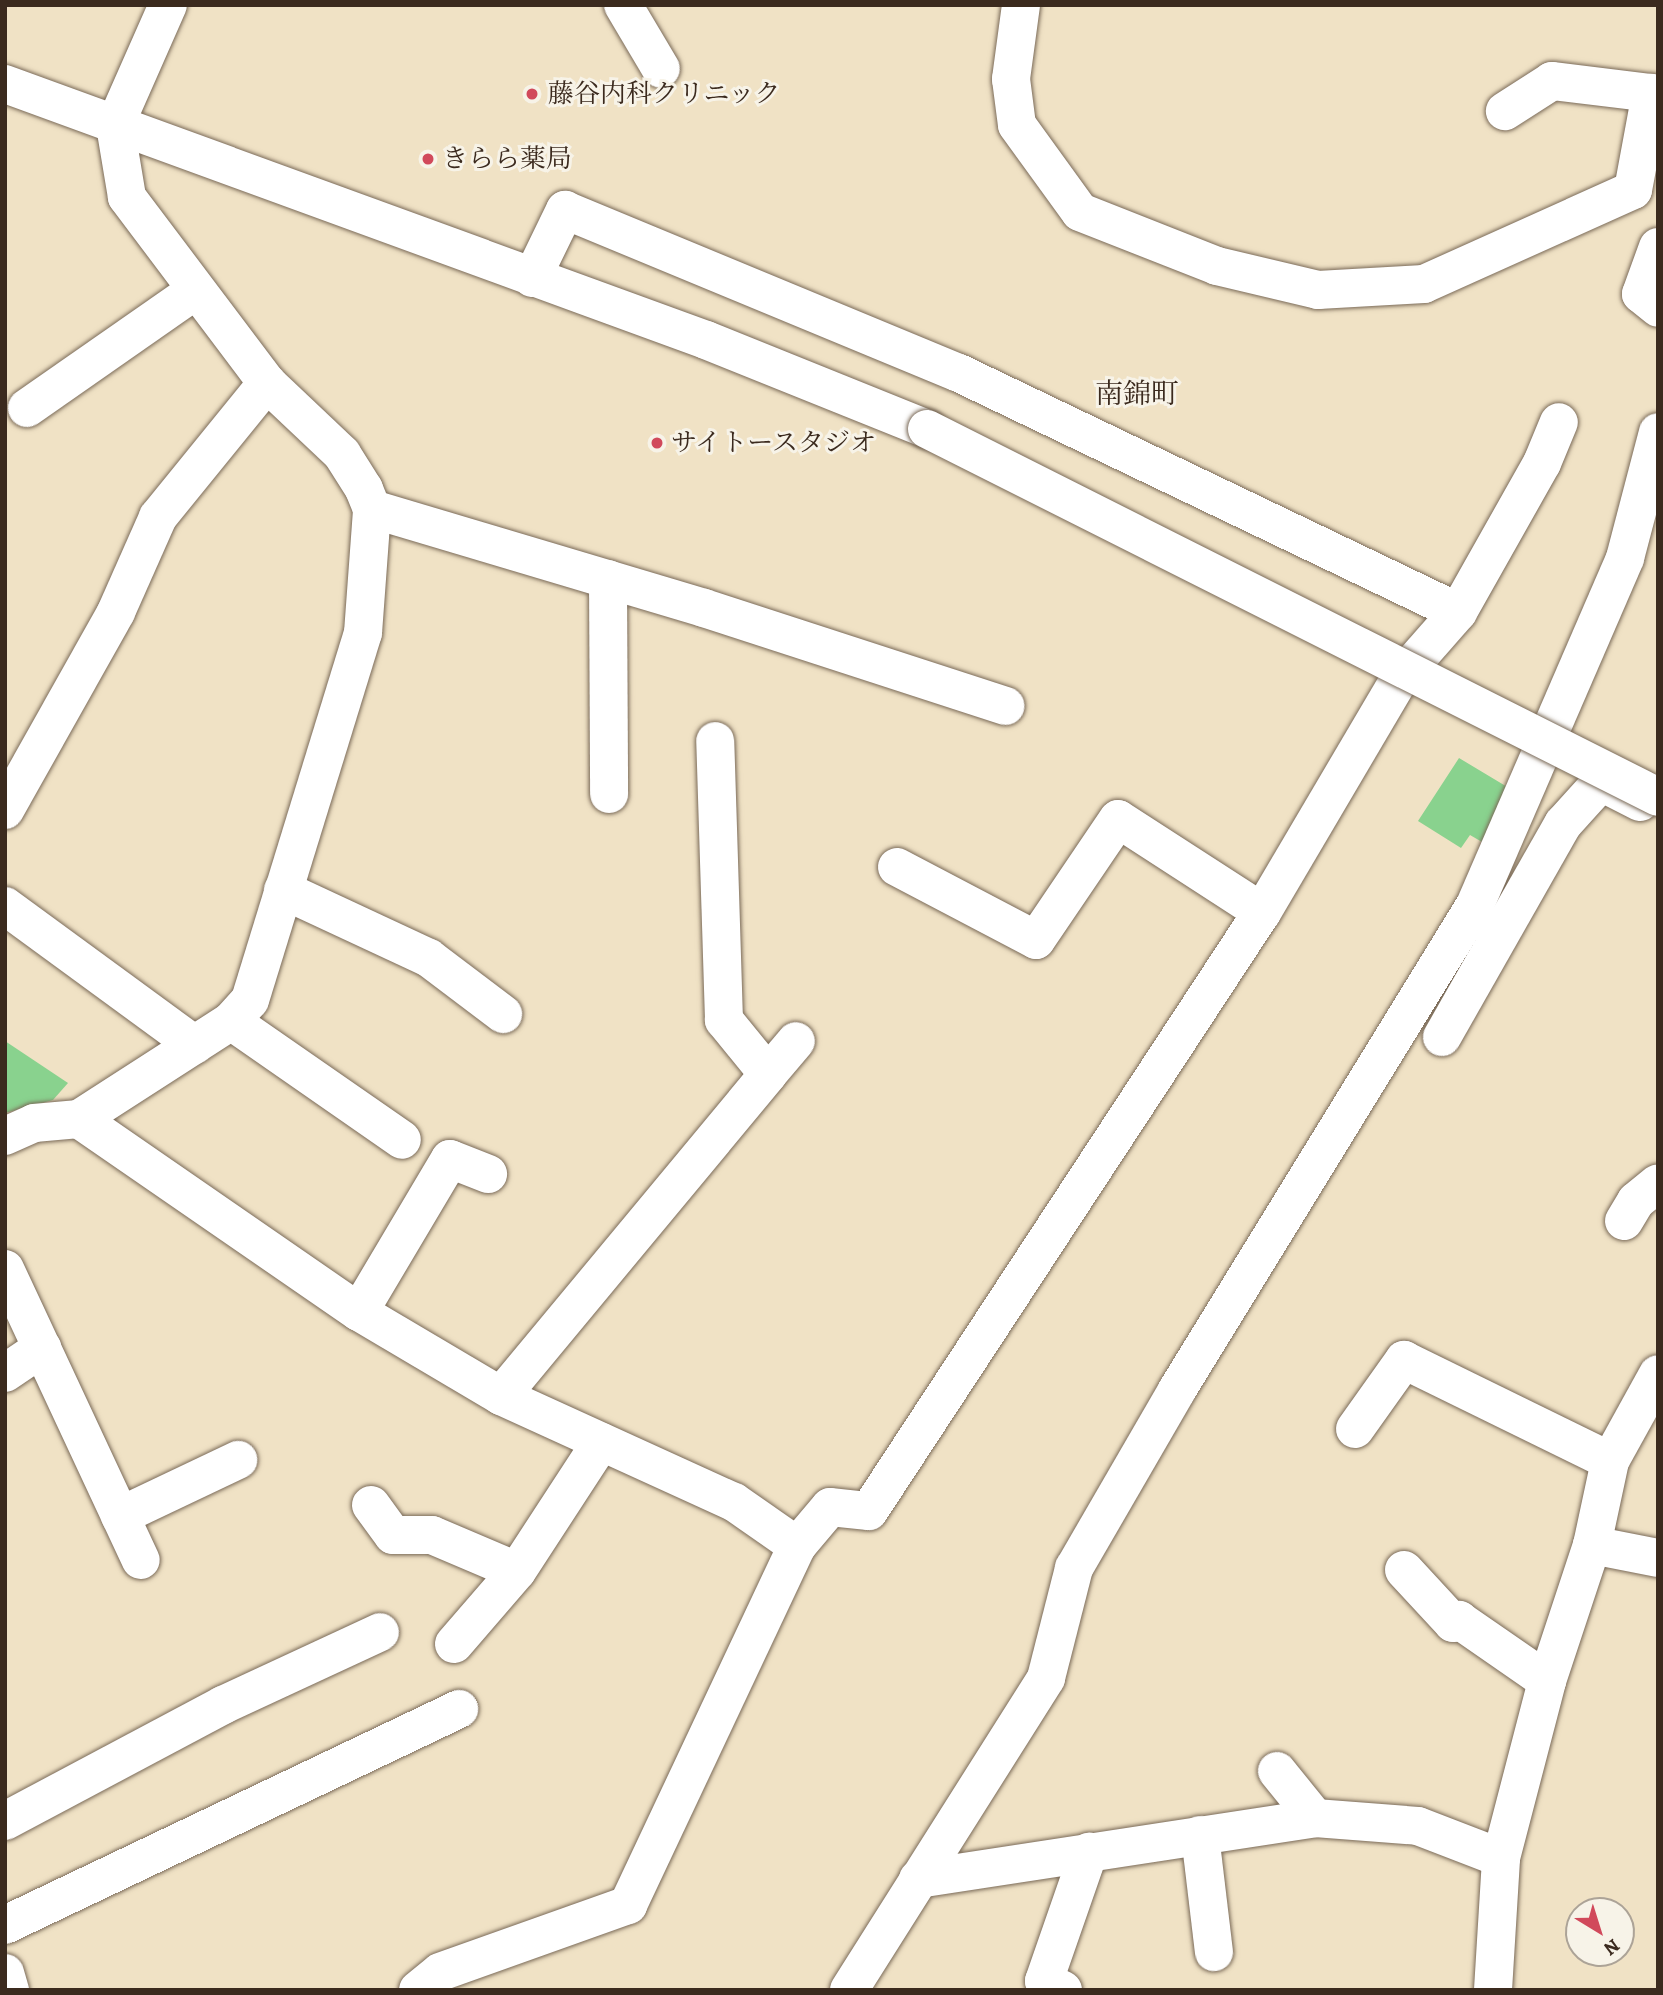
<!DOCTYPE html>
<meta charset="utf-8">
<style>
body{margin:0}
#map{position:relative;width:1663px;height:1995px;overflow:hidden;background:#f0e2c5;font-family:Alegreya,"Noto Serif JP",serif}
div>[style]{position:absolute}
.green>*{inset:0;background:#89d28e}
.roads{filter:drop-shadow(0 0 2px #7a6a58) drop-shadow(0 0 2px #7a6a58)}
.minor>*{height:38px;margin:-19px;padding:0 19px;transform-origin:19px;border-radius:19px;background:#fff}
.bridges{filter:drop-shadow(0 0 2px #7a6a58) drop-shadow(0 0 2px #7a6a58)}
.minor-bridge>*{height:38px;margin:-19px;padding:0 19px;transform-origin:19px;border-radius:19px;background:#fff}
.dots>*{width:19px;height:19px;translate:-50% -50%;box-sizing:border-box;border:4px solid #f7f3e8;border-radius:50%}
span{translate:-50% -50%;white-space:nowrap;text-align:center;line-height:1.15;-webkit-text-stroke:6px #f7f3e8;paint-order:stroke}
.poi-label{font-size:26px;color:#3b2a1e}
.left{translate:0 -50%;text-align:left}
.neighbourhood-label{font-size:28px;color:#3b2a1e}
.frame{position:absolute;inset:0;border:7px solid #3b2a1e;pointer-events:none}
.north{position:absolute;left:1565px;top:1897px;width:70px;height:70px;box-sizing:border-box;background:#f7f3e8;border:2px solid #aca397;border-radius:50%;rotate:142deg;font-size:19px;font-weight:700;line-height:28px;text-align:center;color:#3b2a1e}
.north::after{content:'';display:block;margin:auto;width:24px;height:32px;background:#d1495b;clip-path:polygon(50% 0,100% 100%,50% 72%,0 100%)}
</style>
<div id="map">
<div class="green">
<i style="clip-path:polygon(1459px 758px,1514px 791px,1482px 842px,1470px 835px,1461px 848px,1418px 821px)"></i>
<i style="clip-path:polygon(5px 1041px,68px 1083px,53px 1100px,5px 1113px)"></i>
</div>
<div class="roads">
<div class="minor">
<i style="left:623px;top:5px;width:74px;rotate:59.3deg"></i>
<i style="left:1021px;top:5px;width:75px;rotate:97.7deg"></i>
<i style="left:1011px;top:79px;width:46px;rotate:82.6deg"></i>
<i style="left:1017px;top:125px;width:107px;rotate:54.1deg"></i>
<i style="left:1080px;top:212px;width:147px;rotate:21.5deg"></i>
<i style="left:1217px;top:266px;width:104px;rotate:13.4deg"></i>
<i style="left:1318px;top:290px;width:106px;rotate:-3.2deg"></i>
<i style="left:1424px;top:284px;width:229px;rotate:-24.2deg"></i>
<i style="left:1633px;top:190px;width:99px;rotate:-79.5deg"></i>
<i style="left:1651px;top:93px;width:100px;rotate:-173.1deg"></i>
<i style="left:1552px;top:81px;width:56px;rotate:147.4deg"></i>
<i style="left:5px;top:84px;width:746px;rotate:20.06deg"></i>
<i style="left:706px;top:340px;width:238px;rotate:21.9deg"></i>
<i style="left:1658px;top:247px;width:50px;rotate:109.9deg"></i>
<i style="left:1641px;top:294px;width:22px;rotate:39deg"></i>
<i style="left:532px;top:278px;width:76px;rotate:-64.1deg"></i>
<i style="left:565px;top:210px;width:426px;rotate:22.5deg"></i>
<i style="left:959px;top:373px;width:553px;rotate:25.59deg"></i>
<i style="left:1458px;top:612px;width:88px;rotate:131.3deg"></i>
<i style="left:1400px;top:678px;width:272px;rotate:120.5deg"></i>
<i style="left:27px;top:408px;width:206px;rotate:-34.9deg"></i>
<i style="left:372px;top:509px;width:346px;rotate:16.6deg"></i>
<i style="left:704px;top:608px;width:317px;rotate:18deg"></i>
<i style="left:608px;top:579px;width:215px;rotate:89.7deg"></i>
<i style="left:1458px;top:612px;width:171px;rotate:-60.6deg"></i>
<i style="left:1542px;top:463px;width:44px;rotate:-67.5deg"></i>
<i style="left:5px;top:810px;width:227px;rotate:-60.7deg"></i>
<i style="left:116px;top:612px;width:104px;rotate:-66.1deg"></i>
<i style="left:158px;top:517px;width:173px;rotate:-50.9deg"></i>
<i style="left:283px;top:890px;width:161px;rotate:25deg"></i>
<i style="left:429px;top:958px;width:93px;rotate:37.1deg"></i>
<i style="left:5px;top:906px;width:235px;rotate:36.2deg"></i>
<i style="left:231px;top:1021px;width:208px;rotate:34.8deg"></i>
<i style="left:1442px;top:1037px;width:245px;rotate:-60.4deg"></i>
<i style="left:1563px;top:824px;width:57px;rotate:-47.9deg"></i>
<i style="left:1601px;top:782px;width:44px;rotate:27.1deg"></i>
<i style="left:768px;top:1074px;width:43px;rotate:-49.7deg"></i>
<i style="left:79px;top:1119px;width:181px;rotate:-32.8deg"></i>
<i style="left:231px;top:1021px;width:28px;rotate:-48deg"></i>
<i style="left:250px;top:1000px;width:384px;rotate:-72.9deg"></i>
<i style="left:363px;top:633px;width:124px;rotate:-85.8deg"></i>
<i style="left:372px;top:509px;width:22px;rotate:-112deg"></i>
<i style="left:364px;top:489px;width:41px;rotate:-122.2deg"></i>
<i style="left:342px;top:454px;width:103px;rotate:-136.6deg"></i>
<i style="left:267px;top:383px;width:233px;rotate:-127deg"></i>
<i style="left:127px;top:197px;width:73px;rotate:-99.5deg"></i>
<i style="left:115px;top:125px;width:131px;rotate:-66.2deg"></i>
<i style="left:5px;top:1136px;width:32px;rotate:-24deg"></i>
<i style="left:34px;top:1123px;width:45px;rotate:-5.1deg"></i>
<i style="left:79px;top:1119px;width:340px;rotate:34.6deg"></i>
<i style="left:359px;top:1312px;width:165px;rotate:30.6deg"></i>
<i style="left:501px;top:1396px;width:256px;rotate:24.5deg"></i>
<i style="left:734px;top:1502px;width:77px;rotate:34.9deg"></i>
<i style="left:1624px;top:1221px;width:23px;rotate:-59deg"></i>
<i style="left:1636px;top:1201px;width:28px;rotate:-39deg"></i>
<i style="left:5px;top:1269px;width:321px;rotate:65deg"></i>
<i style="left:359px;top:1312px;width:178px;rotate:-59.3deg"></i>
<i style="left:450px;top:1159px;width:41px;rotate:21.5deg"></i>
<i style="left:5px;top:1373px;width:45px;rotate:-34deg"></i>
<i style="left:501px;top:1396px;width:418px;rotate:-50.3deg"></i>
<i style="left:768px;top:1074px;width:70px;rotate:-129.2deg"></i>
<i style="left:724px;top:1020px;width:279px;rotate:-91.8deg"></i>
<i style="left:1355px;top:1429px;width:85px;rotate:-54.6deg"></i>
<i style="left:1404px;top:1360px;width:229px;rotate:26.1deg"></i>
<i style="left:371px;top:1505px;width:37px;rotate:54deg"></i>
<i style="left:393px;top:1535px;width:39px"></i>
<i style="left:432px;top:1535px;width:92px;rotate:23deg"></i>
<i style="left:517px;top:1571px;width:154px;rotate:-56.9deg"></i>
<i style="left:120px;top:1516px;width:131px;rotate:-25.4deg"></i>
<i style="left:1592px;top:1545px;width:67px;rotate:11.1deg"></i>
<i style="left:1404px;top:1570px;width:72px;rotate:47.2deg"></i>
<i style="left:1453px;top:1623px;width:7px;rotate:-27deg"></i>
<i style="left:1459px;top:1620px;width:107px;rotate:34.7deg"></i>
<i style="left:454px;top:1644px;width:96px;rotate:-49.2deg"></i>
<i style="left:1277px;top:1771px;width:60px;rotate:51deg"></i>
<i style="left:5px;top:1821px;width:247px;rotate:-28deg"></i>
<i style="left:223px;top:1705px;width:173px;rotate:-24.9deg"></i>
<i style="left:1200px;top:1835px;width:118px;rotate:83.2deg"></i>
<i style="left:918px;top:1879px;width:402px;rotate:-8.7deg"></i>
<i style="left:1315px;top:1818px;width:103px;rotate:4.4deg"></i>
<i style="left:1418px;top:1826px;width:89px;rotate:21.1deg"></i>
<i style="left:5px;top:1925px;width:503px;rotate:-25.44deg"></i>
<i style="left:5px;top:1973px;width:18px;rotate:74deg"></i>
<i style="left:418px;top:1990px;width:28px;rotate:-39deg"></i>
<i style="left:440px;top:1972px;width:200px;rotate:-19.6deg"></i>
<i style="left:628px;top:1905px;width:397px;rotate:-64.8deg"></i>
<i style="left:797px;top:1546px;width:51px;rotate:-49.8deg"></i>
<i style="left:830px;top:1507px;width:39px;rotate:6deg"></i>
<i style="left:869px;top:1511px;width:716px;rotate:-56.73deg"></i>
<i style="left:1262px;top:912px;width:171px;rotate:-147.1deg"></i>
<i style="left:1118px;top:819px;width:146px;rotate:124.1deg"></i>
<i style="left:1036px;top:940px;width:157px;rotate:-152.3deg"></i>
<i style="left:849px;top:1990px;width:369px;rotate:-57.7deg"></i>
<i style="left:1046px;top:1678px;width:114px;rotate:-75.7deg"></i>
<i style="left:1074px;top:1568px;width:206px;rotate:-59.9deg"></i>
<i style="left:1177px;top:1390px;width:569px;rotate:-58.43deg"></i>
<i style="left:1475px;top:905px;width:378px;rotate:-66.6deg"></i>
<i style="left:1625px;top:558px;width:130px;rotate:-75.3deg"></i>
<i style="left:1063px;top:1990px;width:21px;rotate:-155deg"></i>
<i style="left:1044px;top:1981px;width:137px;rotate:-70.8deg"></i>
<i style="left:1493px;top:1990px;width:132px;rotate:-86.5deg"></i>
<i style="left:1501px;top:1858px;width:183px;rotate:-75.4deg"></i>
<i style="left:1547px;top:1681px;width:143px;rotate:-71.7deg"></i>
<i style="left:1592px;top:1545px;width:86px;rotate:-77.9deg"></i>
<i style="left:1610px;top:1461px;width:99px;rotate:-61.1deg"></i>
</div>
</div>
<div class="bridges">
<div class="minor-bridge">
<i style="left:927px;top:429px;width:818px;rotate:26.72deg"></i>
</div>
</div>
<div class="dots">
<i style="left:532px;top:94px;background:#d1495b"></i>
<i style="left:428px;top:159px;background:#d1495b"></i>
<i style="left:657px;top:443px;background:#d1495b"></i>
</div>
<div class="poi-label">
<span class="left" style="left:548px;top:94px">藤谷内科クリニック</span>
<span class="left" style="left:442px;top:159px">きらら薬局</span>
<span class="left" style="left:671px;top:443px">サイトースタジオ</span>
</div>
<div class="neighbourhood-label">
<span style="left:1137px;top:394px">南錦町</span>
</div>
<div class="frame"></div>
<div class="north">N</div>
</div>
